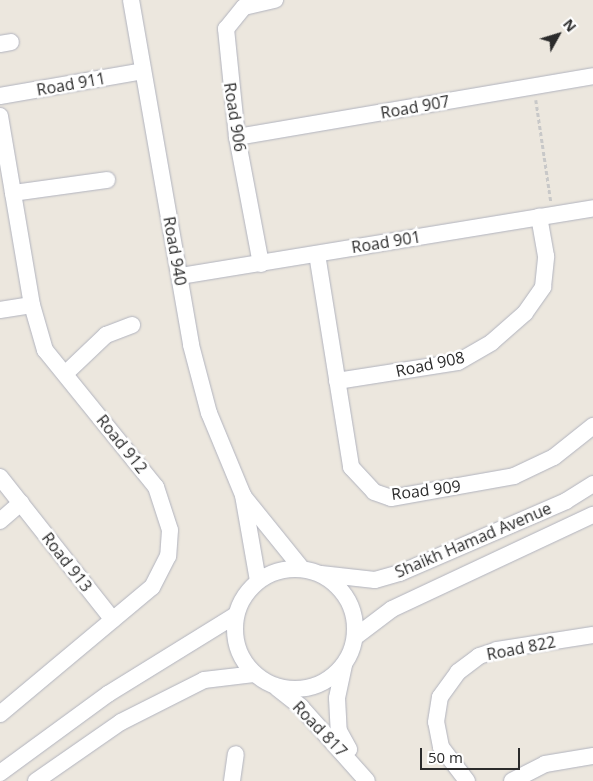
<!DOCTYPE html>
<style>
body{margin:0}
#map{position:relative;width:593px;height:781px;overflow:hidden;background:#ece7de;font-family:"Open Sans",sans-serif}
div>[style]{position:absolute}
.path>*{height:2.5px;margin-top:-1.25px;transform-origin:0;background:repeating-linear-gradient(90deg,#c8c8c8 0 4px,transparent 0 6.5px)}
.roads{filter:drop-shadow(0 0 1px #b1b3be) drop-shadow(0 0 1px #b1b3be)}
.minor>*{height:16px;margin:-8px;padding:0 8px;transform-origin:8px;border-radius:8px;background:#fff}
.minor>.ring{margin:-8px;padding:0;box-sizing:content-box;background:none;border:16px solid #fff;border-radius:50%}
span{translate:-50% -50%;white-space:nowrap;text-align:center;line-height:1.15;-webkit-text-stroke:5px #fff;paint-order:stroke}
.street-label{font-size:16px;color:#2b2b2b}
.north{position:absolute;left:533px;top:10px;width:50px;height:50px;-webkit-text-stroke:4px #fff;paint-order:stroke;rotate:51deg;font-size:14px;font-weight:700;line-height:20px;text-align:center;color:#2b2b2b}
.north::after{content:'';display:block;margin:auto;width:18px;height:22px;background:#2b2b2b;clip-path:polygon(50% 0,100% 100%,50% 72%,0 100%)}
.scale{position:absolute;left:420px;top:748px;width:100px;height:22px;box-sizing:border-box;border:2px solid #2b2b2b;border-top:0;padding-left:6px;font-size:15px;line-height:18px;white-space:nowrap;color:#2b2b2b;-webkit-text-stroke:4px #fff;paint-order:stroke}
</style>
<div id="map">
<div class="path">
<i style="left:536px;top:100px;width:102px;rotate:81.6deg"></i>
</div>
<div class="roads">
<div class="minor">
<i style="left:131px;top:0;width:350px;rotate:80.1deg"></i>
<i style="left:191px;top:345px;width:70px;rotate:75.2deg"></i>
<i style="left:209px;top:413px;width:89px;rotate:67.5deg"></i>
<i style="left:243px;top:495px;width:87px;rotate:80.1deg"></i>
<i style="left:0;top:44px;width:11px;rotate:-10deg"></i>
<i style="left:0;top:96px;width:145px;rotate:-9.9deg"></i>
<i style="left:0;top:116px;width:192px;rotate:80.4deg"></i>
<i style="left:32px;top:305px;width:47px;rotate:73.9deg"></i>
<i style="left:45px;top:350px;width:176px;rotate:51deg"></i>
<i style="left:156px;top:487px;width:45px;rotate:72deg"></i>
<i style="left:170px;top:530px;width:26px;rotate:94deg"></i>
<i style="left:168px;top:556px;width:35px;rotate:117deg"></i>
<i style="left:152px;top:587px;width:198px;rotate:140.1deg"></i>
<i style="left:237px;top:137px;width:361px;rotate:-9.7deg"></i>
<i style="left:13px;top:193px;width:95px;rotate:-7.9deg"></i>
<i style="left:317px;top:254px;width:216px;rotate:80.9deg"></i>
<i style="left:351px;top:467px;width:34px;rotate:47deg"></i>
<i style="left:374px;top:492px;width:18px;rotate:19deg"></i>
<i style="left:391px;top:498px;width:125px;rotate:-10.1deg"></i>
<i style="left:514px;top:476px;width:44px;rotate:-25.4deg"></i>
<i style="left:554px;top:457px;width:50px;rotate:-38.5deg"></i>
<i style="left:261px;top:264px;width:129px;rotate:-100.7deg"></i>
<i style="left:237px;top:137px;width:109px;rotate:-95.8deg"></i>
<i style="left:226px;top:29px;width:28px;rotate:-51deg"></i>
<i style="left:244px;top:7px;width:32px;rotate:-13deg"></i>
<i style="left:180px;top:276px;width:419px;rotate:-9.3deg"></i>
<i style="left:0;top:310px;width:32px;rotate:-9deg"></i>
<i style="left:65px;top:374px;width:57px;rotate:-43.6deg"></i>
<i style="left:106px;top:335px;width:28px;rotate:-21deg"></i>
<i style="left:337px;top:381px;width:122px;rotate:-8.9deg"></i>
<i style="left:458px;top:362px;width:39px;rotate:-30deg"></i>
<i style="left:492px;top:342px;width:44px;rotate:-41.3deg"></i>
<i style="left:525px;top:313px;width:32px;rotate:-55deg"></i>
<i style="left:543px;top:287px;width:31px;rotate:-84deg"></i>
<i style="left:546px;top:256px;width:40px;rotate:-100deg"></i>
<i style="left:0;top:477px;width:182px;rotate:51.7deg"></i>
<i style="left:244px;top:497px;width:92px;rotate:51.1deg"></i>
<i style="left:0;top:521px;width:28px;rotate:-41deg"></i>
<i class="ring" style="left:235px;top:569px;width:104px;height:104px"></i>
<i style="left:321px;top:574px;width:54px;rotate:6.3deg"></i>
<i style="left:375px;top:580px;width:26px;rotate:-16deg"></i>
<i style="left:400px;top:573px;width:181px;rotate:-23.4deg"></i>
<i style="left:566px;top:501px;width:32px;rotate:-32deg"></i>
<i style="left:355px;top:637px;width:46px;rotate:-37.1deg"></i>
<i style="left:392px;top:609px;width:222px;rotate:-25.1deg"></i>
<i style="left:344px;top:665px;width:34px;rotate:102deg"></i>
<i style="left:337px;top:698px;width:33px;rotate:87deg"></i>
<i style="left:339px;top:731px;width:21px;rotate:61deg"></i>
<i style="left:277px;top:688px;width:31px;rotate:38deg"></i>
<i style="left:301px;top:707px;width:99px;rotate:48.3deg"></i>
<i style="left:0;top:773px;width:134px;rotate:-36.2deg"></i>
<i style="left:108px;top:694px;width:150px;rotate:-31.7deg"></i>
<i style="left:36px;top:781px;width:103px;rotate:-34.8deg"></i>
<i style="left:121px;top:722px;width:93px;rotate:-26.8deg"></i>
<i style="left:204px;top:680px;width:50px;rotate:-6.8deg"></i>
<i style="left:232px;top:781px;width:27px;rotate:-82deg"></i>
<i style="left:467px;top:781px;width:43px;rotate:-127.4deg"></i>
<i style="left:441px;top:747px;width:25px;rotate:-101deg"></i>
<i style="left:436px;top:722px;width:25px;rotate:-81deg"></i>
<i style="left:440px;top:697px;width:31px;rotate:-54deg"></i>
<i style="left:458px;top:672px;width:26px;rotate:-37deg"></i>
<i style="left:479px;top:656px;width:19px;rotate:-18deg"></i>
<i style="left:497px;top:650px;width:97px;rotate:-8.9deg"></i>
<i style="left:512px;top:781px;width:37px;rotate:-27deg"></i>
<i style="left:545px;top:764px;width:49px;rotate:-9.5deg"></i>
</div>
</div>
<div class="street-label">
<span style="left:71px;top:84px;rotate:-10deg">Road 911</span>
<span style="left:415px;top:107px;rotate:-10deg">Road 907</span>
<span style="left:235px;top:117px;rotate:81deg">Road 906</span>
<span style="left:386px;top:242px;rotate:-9deg">Road 901</span>
<span style="left:175px;top:251px;rotate:80deg">Road 940</span>
<span style="left:430px;top:364px;rotate:-12deg">Road 908</span>
<span style="left:122px;top:444px;rotate:51deg">Road 912</span>
<span style="left:426px;top:490px;rotate:-7deg">Road 909</span>
<span style="left:473px;top:540px;rotate:-23deg">Shaikh Hamad Avenue</span>
<span style="left:67px;top:562px;rotate:52deg">Road 913</span>
<span style="left:521px;top:648px;rotate:-11deg">Road 822</span>
<span style="left:320px;top:729px;rotate:46deg">Road 817</span>
</div>
<div class="north">N</div>
<div class="scale">50 m</div>
</div>
